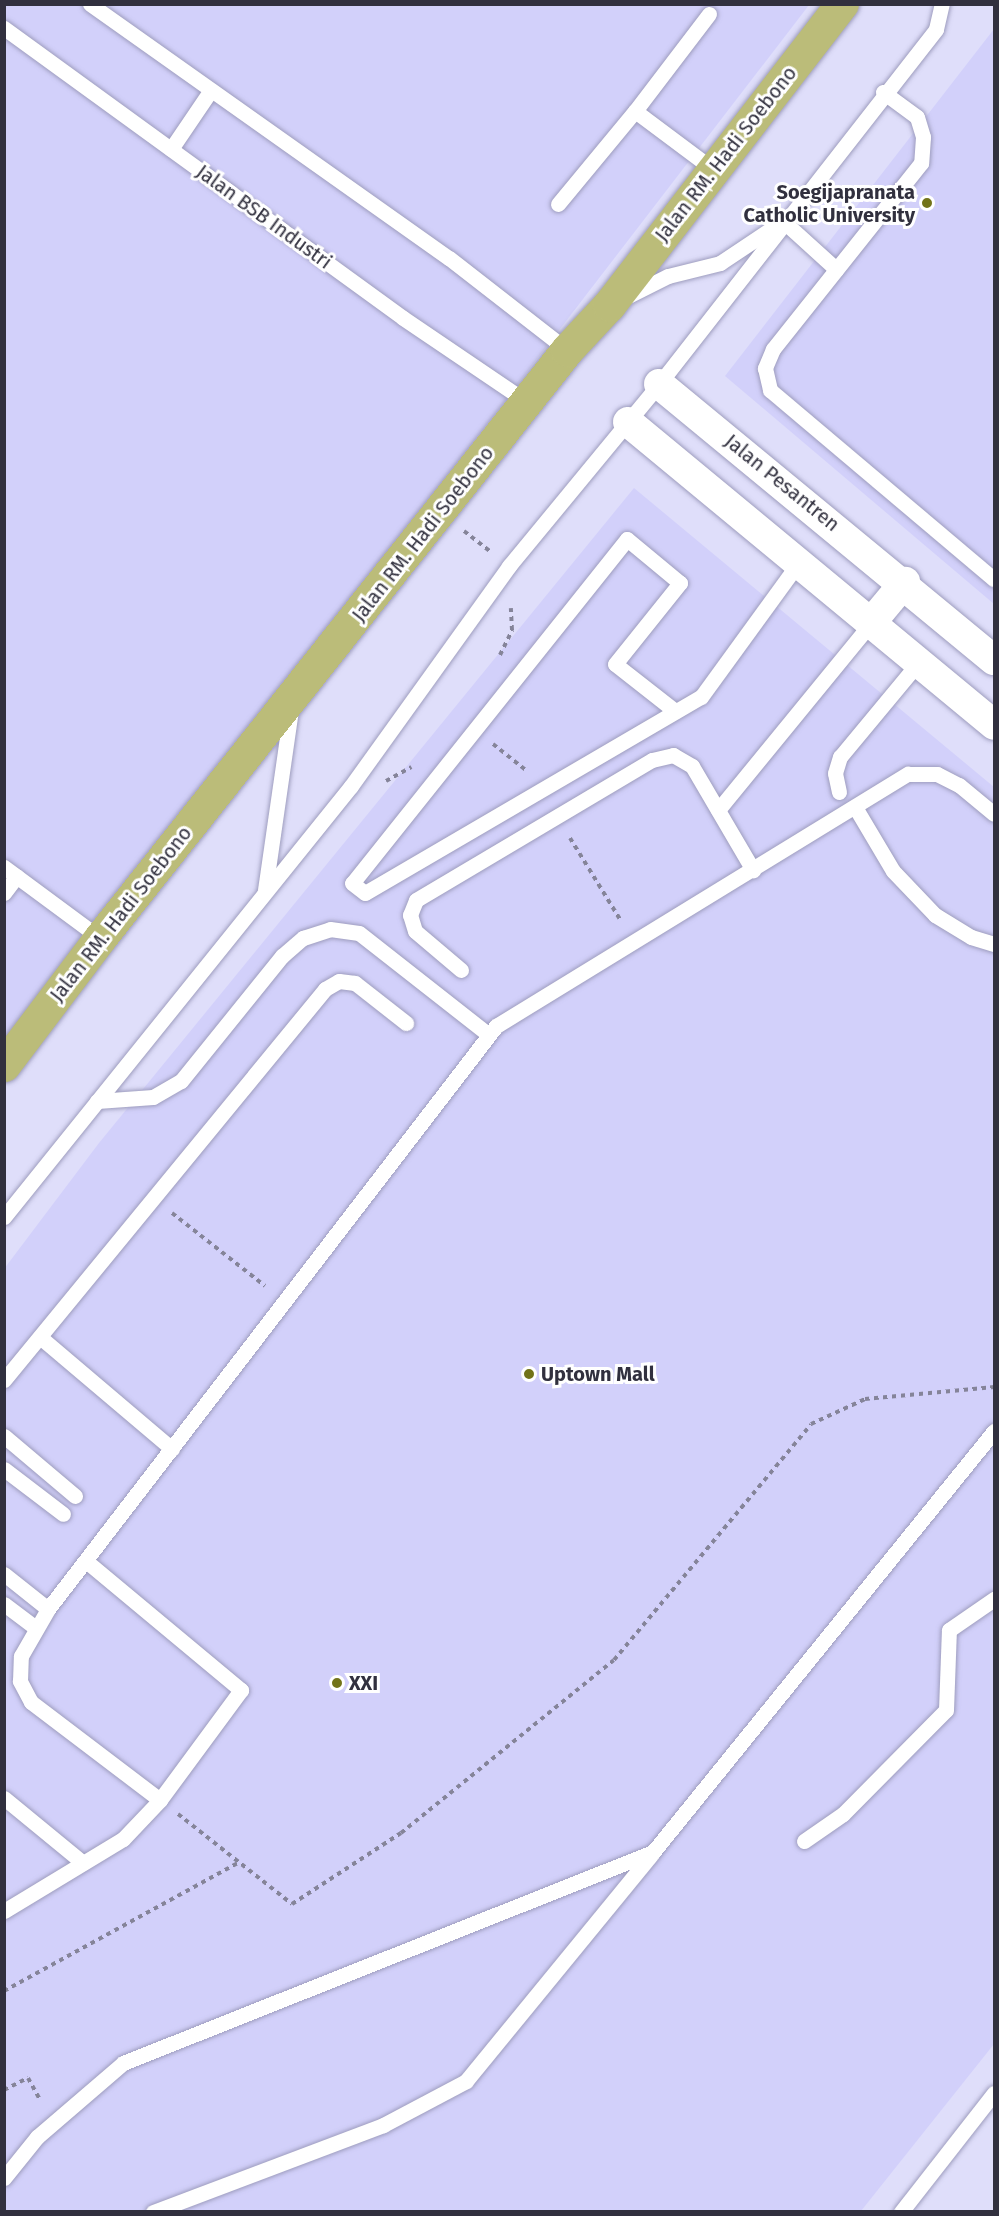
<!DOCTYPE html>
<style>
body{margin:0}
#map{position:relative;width:999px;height:2216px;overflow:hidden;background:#dfdefa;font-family:"Fira Sans",sans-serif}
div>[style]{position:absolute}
.built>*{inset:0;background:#d2d0fa}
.path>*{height:4px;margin-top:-2px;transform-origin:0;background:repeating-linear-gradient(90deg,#858499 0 4.5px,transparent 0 9px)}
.roads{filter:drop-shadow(0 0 2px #9e9dbe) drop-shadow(0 0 2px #9e9dbe)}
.lane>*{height:15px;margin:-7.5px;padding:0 7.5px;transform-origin:7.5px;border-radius:7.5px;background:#fff}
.street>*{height:30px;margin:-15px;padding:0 15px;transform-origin:15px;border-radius:15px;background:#fff}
.primary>*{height:33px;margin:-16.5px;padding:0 16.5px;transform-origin:16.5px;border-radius:16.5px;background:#bbbc79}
.dots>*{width:16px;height:16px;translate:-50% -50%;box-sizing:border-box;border:3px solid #fff;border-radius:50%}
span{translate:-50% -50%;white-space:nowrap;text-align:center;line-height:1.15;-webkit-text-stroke:6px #fff;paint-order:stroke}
.street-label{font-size:20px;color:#31303e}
.poi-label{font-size:20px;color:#31303e;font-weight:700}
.right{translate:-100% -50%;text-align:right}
.left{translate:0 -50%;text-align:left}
.frame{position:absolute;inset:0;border:6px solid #31303e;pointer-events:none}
</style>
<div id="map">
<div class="built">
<i style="clip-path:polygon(5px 5px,809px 5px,5px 1051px)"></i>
<i style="clip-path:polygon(994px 29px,994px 604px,725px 376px)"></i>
<i style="clip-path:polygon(634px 488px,994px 787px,994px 2044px,861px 2211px,5px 2211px,4px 1269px,99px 1143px)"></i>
</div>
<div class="path">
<i style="left:464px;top:531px;width:34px;rotate:38deg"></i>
<i style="left:500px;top:655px;width:28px;rotate:-64deg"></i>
<i style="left:512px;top:630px;width:22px;rotate:-93deg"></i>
<i style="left:493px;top:744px;width:43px;rotate:38.5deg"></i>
<i style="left:386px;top:781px;width:29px;rotate:-29deg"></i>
<i style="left:570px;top:838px;width:97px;rotate:58.4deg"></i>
<i style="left:172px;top:1213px;width:118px;rotate:38.1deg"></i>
<i style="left:178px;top:1814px;width:145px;rotate:38.3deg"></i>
<i style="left:292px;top:1904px;width:130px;rotate:-33.1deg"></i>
<i style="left:401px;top:1833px;width:274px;rotate:-39.1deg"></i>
<i style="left:614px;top:1660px;width:307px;rotate:-50.1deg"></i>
<i style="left:811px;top:1424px;width:60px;rotate:-24.8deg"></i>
<i style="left:865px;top:1399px;width:130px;rotate:-5.3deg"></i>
<i style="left:4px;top:1991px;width:267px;rotate:-28.7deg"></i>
<i style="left:4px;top:2090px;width:27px;rotate:-27deg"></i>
<i style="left:28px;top:2078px;width:26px;rotate:61deg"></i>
</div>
<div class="roads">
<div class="lane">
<i style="left:90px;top:4px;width:440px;rotate:35.3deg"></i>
<i style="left:449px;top:258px;width:150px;rotate:37.9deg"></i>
<i style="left:709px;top:14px;width:122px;rotate:127.3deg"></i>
<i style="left:635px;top:111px;width:99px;rotate:36.8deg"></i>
<i style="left:4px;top:28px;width:493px;rotate:36deg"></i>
<i style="left:403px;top:318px;width:150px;rotate:34.1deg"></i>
<i style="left:883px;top:92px;width:42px;rotate:36.3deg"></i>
<i style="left:917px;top:117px;width:21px;rotate:73deg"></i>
<i style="left:923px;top:137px;width:26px;rotate:94deg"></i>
<i style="left:921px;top:163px;width:238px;rotate:128.5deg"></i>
<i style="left:773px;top:349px;width:21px;rotate:113deg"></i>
<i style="left:765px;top:368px;width:23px;rotate:77deg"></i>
<i style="left:770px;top:390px;width:293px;rotate:40.2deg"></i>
<i style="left:171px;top:149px;width:71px;rotate:-55.9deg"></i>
<i style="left:558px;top:204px;width:121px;rotate:-50.4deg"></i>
<i style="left:624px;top:298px;width:49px;rotate:-26.6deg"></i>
<i style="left:668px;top:276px;width:54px;rotate:-14deg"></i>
<i style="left:720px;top:263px;width:76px;rotate:-33.7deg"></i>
<i style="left:783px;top:221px;width:72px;rotate:42.2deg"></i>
<i style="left:675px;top:711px;width:76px;rotate:-141.9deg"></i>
<i style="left:615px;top:664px;width:104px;rotate:-51.3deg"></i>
<i style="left:680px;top:583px;width:69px;rotate:-140.3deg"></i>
<i style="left:627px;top:539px;width:440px;rotate:128.6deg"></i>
<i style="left:352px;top:883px;width:16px;rotate:38deg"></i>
<i style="left:365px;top:893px;width:389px;rotate:-30.3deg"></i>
<i style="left:701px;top:697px;width:163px;rotate:-54deg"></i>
<i style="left:839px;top:792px;width:19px;rotate:-102deg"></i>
<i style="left:835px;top:773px;width:17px;rotate:-73deg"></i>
<i style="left:840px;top:757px;width:122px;rotate:-50.3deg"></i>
<i style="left:855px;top:807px;width:74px;rotate:59.3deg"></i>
<i style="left:893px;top:871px;width:61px;rotate:46.3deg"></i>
<i style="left:935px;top:915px;width:42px;rotate:31.4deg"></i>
<i style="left:971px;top:937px;width:24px;rotate:17deg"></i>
<i style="left:718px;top:810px;width:240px;rotate:-50.7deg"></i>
<i style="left:4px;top:867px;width:119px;rotate:36.5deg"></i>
<i style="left:265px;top:890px;width:183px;rotate:-81.8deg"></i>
<i style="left:4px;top:893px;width:21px;rotate:-53deg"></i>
<i style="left:461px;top:970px;width:60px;rotate:-139.7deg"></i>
<i style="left:415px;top:931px;width:17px;rotate:-107deg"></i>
<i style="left:410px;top:915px;width:16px;rotate:-68deg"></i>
<i style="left:416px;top:900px;width:274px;rotate:-30.7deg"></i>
<i style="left:652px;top:760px;width:22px;rotate:-13deg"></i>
<i style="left:673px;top:755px;width:22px;rotate:30deg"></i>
<i style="left:692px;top:766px;width:121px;rotate:59.6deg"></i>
<i style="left:97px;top:1101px;width:56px;rotate:-4.1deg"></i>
<i style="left:153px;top:1097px;width:32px;rotate:-30deg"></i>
<i style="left:181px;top:1081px;width:161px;rotate:-51.1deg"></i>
<i style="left:282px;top:956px;width:28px;rotate:-41deg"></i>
<i style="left:303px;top:938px;width:28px;rotate:-18deg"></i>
<i style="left:330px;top:929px;width:29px;rotate:8deg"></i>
<i style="left:359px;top:933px;width:165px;rotate:38.1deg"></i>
<i style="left:4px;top:1217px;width:553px;rotate:-51.16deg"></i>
<i style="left:351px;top:786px;width:271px;rotate:-54.3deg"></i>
<i style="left:509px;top:566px;width:236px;rotate:-50.5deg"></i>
<i style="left:659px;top:384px;width:450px;rotate:-52deg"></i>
<i style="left:936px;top:29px;width:26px;rotate:-77deg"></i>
<i style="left:40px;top:1337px;width:173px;rotate:40.3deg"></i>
<i style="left:4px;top:1380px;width:506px;rotate:-50.61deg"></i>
<i style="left:325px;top:989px;width:16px;rotate:-30deg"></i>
<i style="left:339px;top:981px;width:16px;rotate:7deg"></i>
<i style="left:355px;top:983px;width:65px;rotate:38.1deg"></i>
<i style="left:4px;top:1436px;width:93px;rotate:40.2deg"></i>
<i style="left:4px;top:1469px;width:74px;rotate:37.3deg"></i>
<i style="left:86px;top:1561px;width:202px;rotate:39.8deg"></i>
<i style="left:241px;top:1690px;width:137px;rotate:126.4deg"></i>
<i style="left:160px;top:1800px;width:162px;rotate:-142.8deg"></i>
<i style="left:31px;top:1702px;width:24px;rotate:-118deg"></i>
<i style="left:20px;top:1681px;width:25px;rotate:-88deg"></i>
<i style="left:21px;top:1656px;width:54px;rotate:-60.1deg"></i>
<i style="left:48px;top:1609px;width:735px;rotate:-52.46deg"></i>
<i style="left:496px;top:1026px;width:483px;rotate:-31.5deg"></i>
<i style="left:908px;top:774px;width:29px"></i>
<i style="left:937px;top:774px;width:25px;rotate:27deg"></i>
<i style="left:959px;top:785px;width:45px;rotate:39.6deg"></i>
<i style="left:4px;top:1574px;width:56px;rotate:38.5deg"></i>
<i style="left:4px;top:1604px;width:39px;rotate:37deg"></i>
<i style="left:4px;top:1798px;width:102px;rotate:39.4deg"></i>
<i style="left:804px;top:1841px;width:47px;rotate:-34.7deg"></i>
<i style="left:843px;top:1814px;width:146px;rotate:-45.3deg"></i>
<i style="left:946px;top:1710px;width:80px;rotate:-87.9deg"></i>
<i style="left:949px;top:1630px;width:55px;rotate:-34.6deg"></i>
<i style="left:4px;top:1911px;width:139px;rotate:-31.2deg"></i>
<i style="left:123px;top:1839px;width:54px;rotate:-46.5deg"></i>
<i style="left:4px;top:2178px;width:53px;rotate:-51.2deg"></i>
<i style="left:37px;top:2137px;width:113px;rotate:-40.7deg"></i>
<i style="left:123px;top:2063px;width:570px;rotate:-21.71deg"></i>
<i style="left:653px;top:1852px;width:542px;rotate:-50.99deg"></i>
<i style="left:153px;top:2212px;width:246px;rotate:-20.7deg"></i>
<i style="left:383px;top:2125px;width:94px;rotate:-27.9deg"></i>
<i style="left:466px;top:2081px;width:292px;rotate:-50.7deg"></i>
<i style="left:901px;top:2212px;width:151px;rotate:-52deg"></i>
</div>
<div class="street">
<i style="left:659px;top:384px;width:434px;rotate:39.5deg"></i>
<i style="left:628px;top:422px;width:475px;rotate:39.6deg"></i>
<i style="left:870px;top:624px;width:55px;rotate:-50.2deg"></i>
</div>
<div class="primary">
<i style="left:4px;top:1065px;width:159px;rotate:-52.9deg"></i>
<i style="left:100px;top:938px;width:751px;rotate:-51.54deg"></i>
<i style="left:567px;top:350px;width:62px;rotate:-47deg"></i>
<i style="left:609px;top:305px;width:381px;rotate:-52.3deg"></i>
</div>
</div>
<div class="dots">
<i style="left:927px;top:203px;background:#727319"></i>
<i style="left:529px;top:1374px;background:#727319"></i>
<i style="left:337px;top:1683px;background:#727319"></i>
</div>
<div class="street-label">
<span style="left:726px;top:154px;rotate:-52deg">Jalan RM. Hadi Soebono</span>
<span style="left:264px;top:217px;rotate:36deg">Jalan BSB Industri</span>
<span style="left:782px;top:483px;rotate:39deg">Jalan Pesantren</span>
<span style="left:423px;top:534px;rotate:-52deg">Jalan RM. Hadi Soebono</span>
<span style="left:121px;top:914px;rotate:-52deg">Jalan RM. Hadi Soebono</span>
</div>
<div class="poi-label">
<span class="right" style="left:915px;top:204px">Soegijapranata<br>Catholic University</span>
<span class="left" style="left:541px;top:1374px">Uptown Mall</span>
<span class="left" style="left:349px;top:1683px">XXI</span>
</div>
<div class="frame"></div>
</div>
